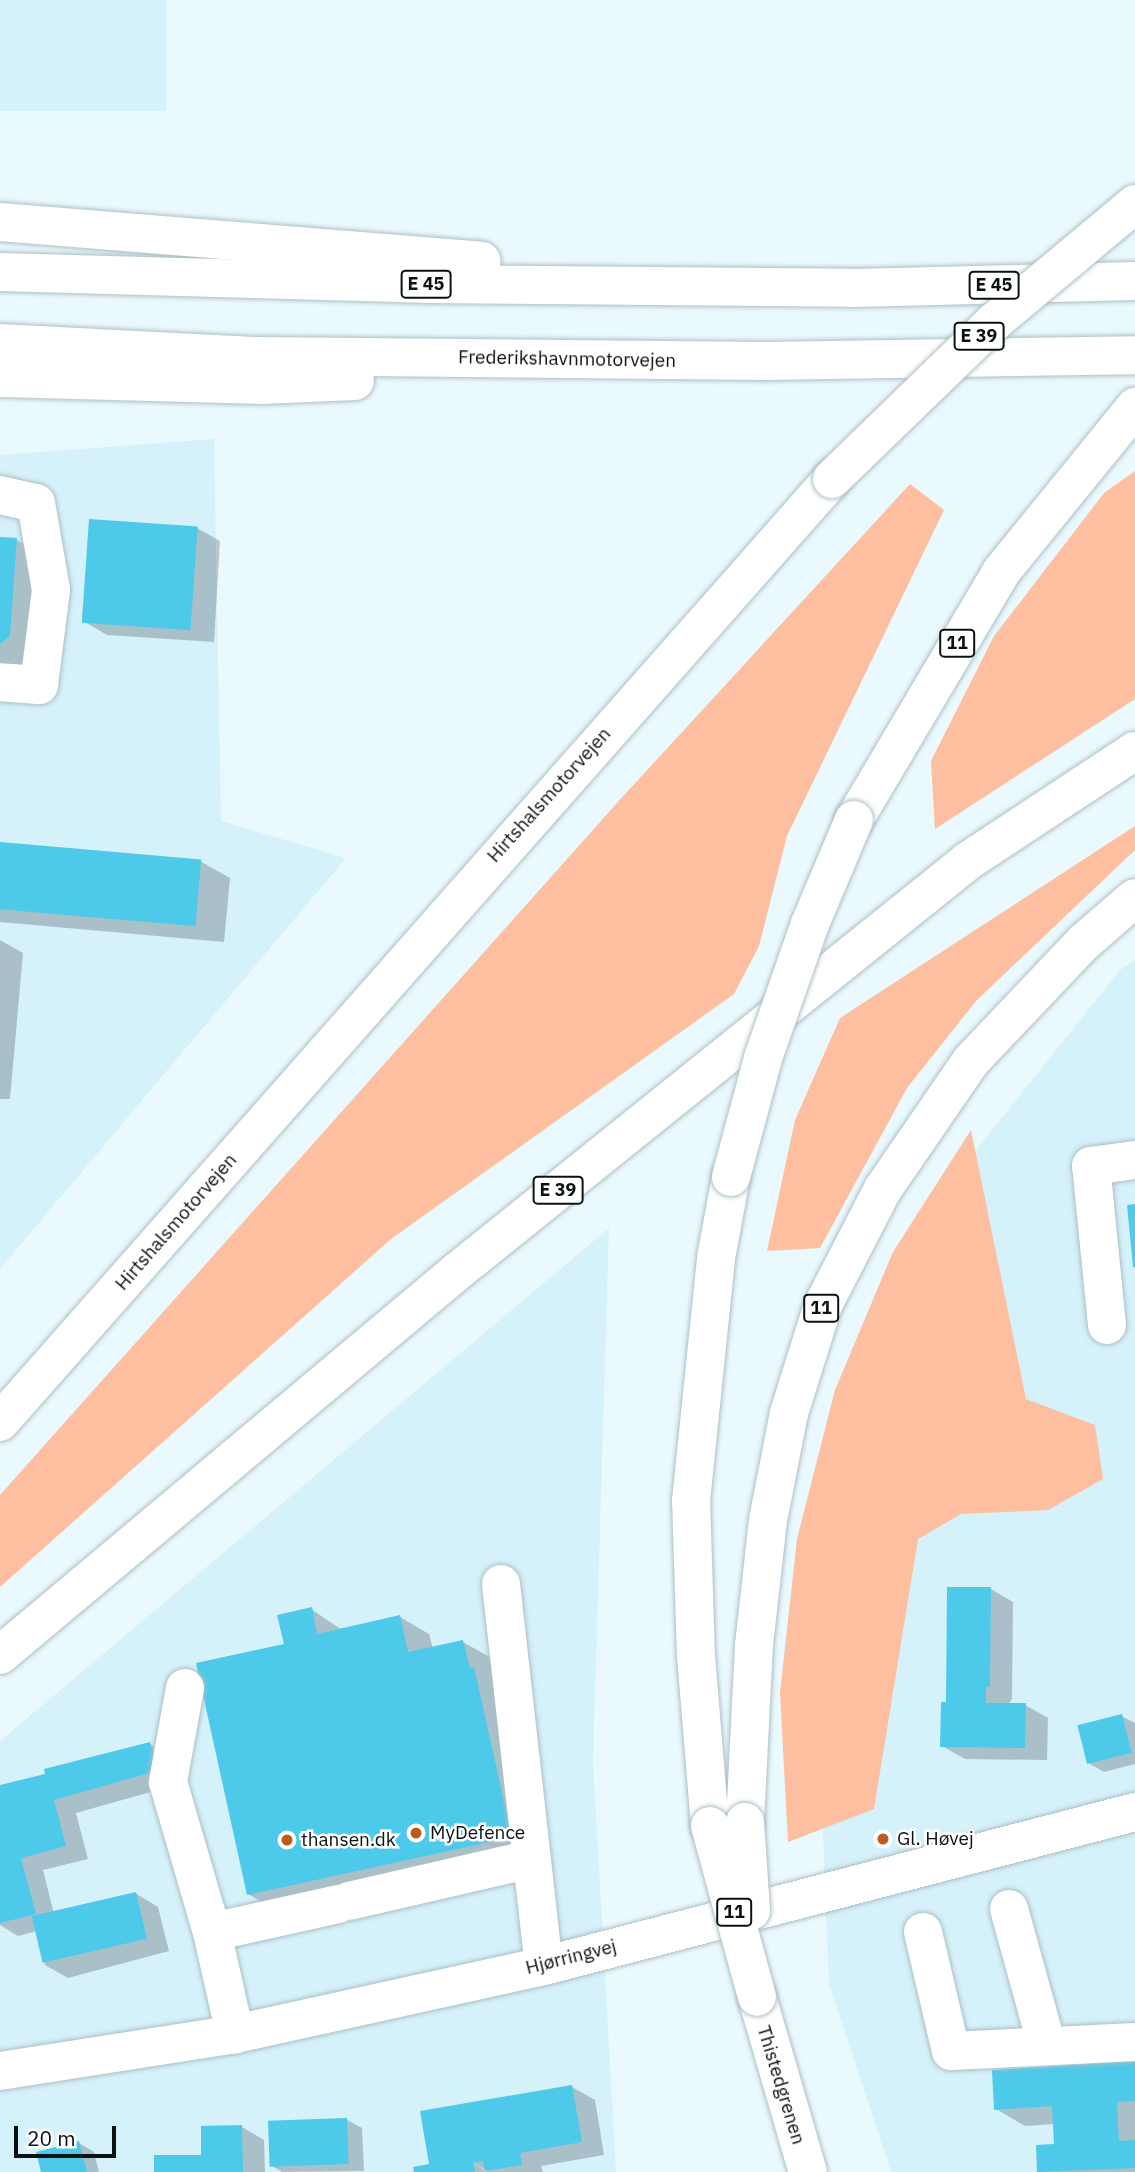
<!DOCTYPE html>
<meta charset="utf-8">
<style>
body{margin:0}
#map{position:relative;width:1135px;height:2172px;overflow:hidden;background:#eaf9fe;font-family:"IBM Plex Sans",sans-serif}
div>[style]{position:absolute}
.built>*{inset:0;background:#d5f1fa;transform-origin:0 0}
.green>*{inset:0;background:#fdbf9f}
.shadow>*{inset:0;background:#0003}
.building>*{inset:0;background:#4dc9ea;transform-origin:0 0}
.roads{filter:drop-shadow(0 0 2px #adbfc5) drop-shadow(0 0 2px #adbfc5)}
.minor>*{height:38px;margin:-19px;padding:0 19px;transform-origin:19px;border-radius:19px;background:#fff}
.major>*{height:38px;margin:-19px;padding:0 19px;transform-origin:19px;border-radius:19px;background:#fff}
.highway>*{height:38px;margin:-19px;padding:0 19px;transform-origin:19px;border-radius:19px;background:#fff}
.bridges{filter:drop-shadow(0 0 2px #adbfc5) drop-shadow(0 0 2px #adbfc5)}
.highway-bridge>*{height:38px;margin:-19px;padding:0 19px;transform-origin:19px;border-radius:19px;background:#fff}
.dots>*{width:19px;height:19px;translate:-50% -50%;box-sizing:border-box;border:4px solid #fff;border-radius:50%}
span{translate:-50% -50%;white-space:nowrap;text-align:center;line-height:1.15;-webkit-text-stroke:5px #fff;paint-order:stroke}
.shield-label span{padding:2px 5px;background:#fff;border:2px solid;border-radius:5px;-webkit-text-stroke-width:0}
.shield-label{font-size:18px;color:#0c1214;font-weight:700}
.street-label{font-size:19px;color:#0c1214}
.poi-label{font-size:19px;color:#0c1214}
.left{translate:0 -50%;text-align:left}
.scale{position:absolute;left:14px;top:2126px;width:102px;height:32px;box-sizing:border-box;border:4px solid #0c1214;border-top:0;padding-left:9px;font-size:21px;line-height:24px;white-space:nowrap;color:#0c1214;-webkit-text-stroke:5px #fff;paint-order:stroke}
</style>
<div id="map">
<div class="built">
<i style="left:0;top:0;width:166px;height:111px"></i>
<i style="clip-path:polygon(214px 439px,221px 821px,346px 858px,0 1269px,0 455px)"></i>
<i style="clip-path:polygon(1135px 960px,1135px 2172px,891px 2172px,829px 1983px,820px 1757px,960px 1170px,1120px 970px)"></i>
<i style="clip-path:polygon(609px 1228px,593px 1761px,616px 2172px,0 2172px,0 1741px)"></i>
</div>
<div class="green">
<i style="clip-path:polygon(1135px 471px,1135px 699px,935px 829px,931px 761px,994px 636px,1104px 493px)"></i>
<i style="clip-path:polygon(910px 484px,944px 510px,787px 836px,759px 946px,734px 994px,391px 1239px,0 1587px,0 1495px,616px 804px)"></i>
<i style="clip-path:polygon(1135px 826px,1135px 850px,976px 1001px,907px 1088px,820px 1248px,767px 1251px,795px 1120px,840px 1018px)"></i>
<i style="clip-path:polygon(971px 1130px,1026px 1399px,1095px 1425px,1103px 1479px,1048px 1510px,961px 1514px,918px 1539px,874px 1809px,788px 1842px,780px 1693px,797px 1539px,835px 1390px,893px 1252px)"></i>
</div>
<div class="shadow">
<i style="clip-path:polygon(197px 528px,220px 541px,214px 642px,107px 635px,85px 622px)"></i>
<i style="clip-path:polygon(0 539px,17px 540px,46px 557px,22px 666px,0 665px)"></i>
<i style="clip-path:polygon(0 844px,200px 861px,230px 878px,224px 942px,0 922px)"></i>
<i style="clip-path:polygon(0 940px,23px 953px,10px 1099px,0 1099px)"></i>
<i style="clip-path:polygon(991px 1589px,1013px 1602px,1012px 1699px,1008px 1705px,1025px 1705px,1048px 1718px,1047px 1760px,965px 1759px,942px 1746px,948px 1704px)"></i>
<i style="clip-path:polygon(311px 1609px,342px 1630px,400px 1617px,429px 1634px,433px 1649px,463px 1642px,493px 1659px,541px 1853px,278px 1911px,248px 1894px,286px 1646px)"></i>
<i style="clip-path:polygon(1121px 1716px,1135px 1723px,1135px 1764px,1104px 1772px,1088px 1763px)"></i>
<i style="clip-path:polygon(150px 1744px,173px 1757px,179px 1784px,76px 1813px,88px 1859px,43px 1870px,54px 1914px,135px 1893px,158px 1907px,169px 1951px,68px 1978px,45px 1965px,37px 1931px,18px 1936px,0 1925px,0 1787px)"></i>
<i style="clip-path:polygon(1135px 2063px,1135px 2172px,1039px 2172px,1038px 2147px,1056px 2146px,1055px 2124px,1025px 2126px,996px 2109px)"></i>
<i style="clip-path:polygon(572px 2087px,595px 2100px,604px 2155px,541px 2166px,543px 2172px,487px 2172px,467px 2157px,486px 2172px,415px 2172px)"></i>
<i style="clip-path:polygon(347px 2120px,362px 2128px,364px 2171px,282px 2172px,272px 2166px)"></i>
<i style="clip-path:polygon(242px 2127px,264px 2140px,265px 2172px,156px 2172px,203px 2157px)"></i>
<i style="clip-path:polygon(79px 2143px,94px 2152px,99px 2172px,42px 2172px)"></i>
</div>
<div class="building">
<i style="left:89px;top:519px;width:109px;height:104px;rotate:4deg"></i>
<i style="clip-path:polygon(0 537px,17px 538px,10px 636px,0 644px)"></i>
<i style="left:0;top:842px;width:202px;height:67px;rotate:5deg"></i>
<i style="clip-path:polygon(1135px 1204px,1135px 1267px,1133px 1267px,1127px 1205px)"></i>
<i style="clip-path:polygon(947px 1587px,991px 1587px,990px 1687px,986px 1687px,986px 1703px,1026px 1703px,1025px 1748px,940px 1747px,941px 1702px,946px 1702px)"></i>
<i style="clip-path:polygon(312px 1607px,317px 1634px,400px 1615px,408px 1652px,463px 1640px,470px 1668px,474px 1667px,512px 1837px,247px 1895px,196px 1663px,284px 1644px,277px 1615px)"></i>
<i style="left:1122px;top:1714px;width:40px;height:46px;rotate:76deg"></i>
<i style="clip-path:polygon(150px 1742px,157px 1771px,54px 1800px,66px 1846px,21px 1858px,36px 1914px,0 1923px,0 1785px,45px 1774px,44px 1769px)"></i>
<i style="left:136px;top:1892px;width:48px;height:107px;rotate:77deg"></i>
<i style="clip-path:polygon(1135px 2061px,1135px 2101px,1117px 2102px,1119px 2141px,1135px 2140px,1135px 2168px,1037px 2172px,1036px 2145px,1054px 2144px,1052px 2106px,994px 2110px,992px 2070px)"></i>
<i style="clip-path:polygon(572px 2085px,582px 2142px,520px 2153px,522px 2165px,485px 2171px,483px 2161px,473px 2163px,475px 2172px,414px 2172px,413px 2167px,429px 2164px,420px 2111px)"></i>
<i style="left:347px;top:2118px;width:46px;height:79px;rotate:88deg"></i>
<i style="clip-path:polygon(242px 2125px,243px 2172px,154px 2172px,154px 2155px,201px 2155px,201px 2126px)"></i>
<i style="clip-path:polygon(79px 2141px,87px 2172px,41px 2172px,36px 2152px)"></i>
</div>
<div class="roads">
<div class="minor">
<i style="left:0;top:495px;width:37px;rotate:13deg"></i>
<i style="left:36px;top:503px;width:88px;rotate:80.2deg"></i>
<i style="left:51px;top:590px;width:96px;rotate:97.2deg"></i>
<i style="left:39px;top:685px;width:39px;rotate:-176deg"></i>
<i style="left:1107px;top:1325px;width:160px;rotate:-95.7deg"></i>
<i style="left:1091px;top:1166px;width:44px;rotate:-7.8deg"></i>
<i style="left:501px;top:1584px;width:384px;rotate:83.6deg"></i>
<i style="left:185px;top:1688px;width:96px;rotate:100.3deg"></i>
<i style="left:168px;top:1782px;width:156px;rotate:73.7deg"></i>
<i style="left:212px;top:1932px;width:105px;rotate:77.3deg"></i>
<i style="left:349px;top:1901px;width:187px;rotate:-13deg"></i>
<i style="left:1009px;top:1909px;width:142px;rotate:74.5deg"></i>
<i style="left:212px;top:1932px;width:129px;rotate:-12.5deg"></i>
<i style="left:923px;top:1932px;width:122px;rotate:76.8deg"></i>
<i style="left:951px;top:2051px;width:184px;rotate:-2.8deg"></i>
</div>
<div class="major">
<i style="left:757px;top:1997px;width:182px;rotate:73.8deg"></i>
<i style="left:0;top:2071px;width:238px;rotate:-8.9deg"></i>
<i style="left:235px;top:2034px;width:316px;rotate:-12.4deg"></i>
<i style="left:544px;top:1966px;width:611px;rotate:-14.61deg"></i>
</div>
<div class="highway">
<i style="left:0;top:222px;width:483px;rotate:4.6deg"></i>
<i style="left:0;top:272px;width:425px;rotate:1.6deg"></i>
<i style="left:425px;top:284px;width:428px;rotate:0.5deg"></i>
<i style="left:853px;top:288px;width:282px;rotate:-1.4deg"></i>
<i style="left:0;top:343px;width:259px;rotate:2.9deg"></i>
<i style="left:259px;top:356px;width:507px;rotate:0.57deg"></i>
<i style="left:766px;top:361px;width:369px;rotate:-0.9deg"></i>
<i style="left:0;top:378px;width:263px;rotate:1.5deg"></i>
<i style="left:263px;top:385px;width:92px;rotate:-2.5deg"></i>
<i style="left:854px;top:820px;width:288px;rotate:-59.3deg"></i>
<i style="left:1001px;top:572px;width:213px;rotate:-50.9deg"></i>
<i style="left:0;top:1422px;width:1258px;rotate:-48.58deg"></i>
<i style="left:0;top:1655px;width:599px;rotate:-39.99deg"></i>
<i style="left:459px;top:1270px;width:653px;rotate:-38.78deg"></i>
<i style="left:968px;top:861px;width:200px;rotate:-33.4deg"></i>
<i style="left:745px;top:1822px;width:177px;rotate:-87.1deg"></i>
<i style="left:754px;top:1645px;width:126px;rotate:-83.6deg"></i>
<i style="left:768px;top:1520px;width:109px;rotate:-78.9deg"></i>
<i style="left:789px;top:1413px;width:113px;rotate:-72.5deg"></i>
<i style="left:823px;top:1305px;width:131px;rotate:-62.7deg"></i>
<i style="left:883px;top:1189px;width:155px;rotate:-55.5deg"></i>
<i style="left:971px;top:1061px;width:164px;rotate:-46.5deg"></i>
<i style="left:1084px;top:942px;width:67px;rotate:-40.8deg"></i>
<i style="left:710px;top:1826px;width:170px;rotate:-94.7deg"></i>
<i style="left:696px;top:1657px;width:156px;rotate:-91.8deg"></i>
<i style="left:691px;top:1501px;width:244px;rotate:-84.1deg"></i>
<i style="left:716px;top:1258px;width:82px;rotate:-79.5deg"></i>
</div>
</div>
<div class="bridges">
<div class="highway-bridge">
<i style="left:832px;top:479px;width:226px;rotate:-44.1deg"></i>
<i style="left:994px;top:322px;width:184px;rotate:-39.9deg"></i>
<i style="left:731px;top:1177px;width:123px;rotate:-74.9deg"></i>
<i style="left:763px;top:1058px;width:142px;rotate:-70.7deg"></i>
<i style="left:810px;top:924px;width:113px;rotate:-67.1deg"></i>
<i style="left:745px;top:1822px;width:89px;rotate:86.1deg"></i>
<i style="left:710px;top:1826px;width:177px;rotate:74.6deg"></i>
</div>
</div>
<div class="dots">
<i style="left:416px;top:1833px;background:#bd5b1f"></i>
<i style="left:883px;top:1839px;background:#bd5b1f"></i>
<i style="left:287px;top:1840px;background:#bd5b1f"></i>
</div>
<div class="shield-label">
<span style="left:426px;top:284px">E 45</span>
<span style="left:994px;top:285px">E 45</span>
<span style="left:979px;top:336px">E 39</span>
<span style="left:957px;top:643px">11</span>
<span style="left:558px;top:1190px">E 39</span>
<span style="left:821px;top:1308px">11</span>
<span style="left:734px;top:1912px">11</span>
</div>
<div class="street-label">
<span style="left:567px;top:359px;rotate:1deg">Frederikshavnmotorvejen</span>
<span style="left:549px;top:795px;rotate:-48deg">Hirtshalsmotorvejen</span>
<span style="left:176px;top:1222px;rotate:-49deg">Hirtshalsmotorvejen</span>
<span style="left:571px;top:1957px;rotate:-14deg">Hjørringvej</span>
<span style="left:781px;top:2085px;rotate:73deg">Thistedgrenen</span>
</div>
<div class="poi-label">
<span class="left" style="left:430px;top:1833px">MyDefence</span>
<span class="left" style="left:897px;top:1839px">Gl. Høvej</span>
<span class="left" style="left:301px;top:1840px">thansen.dk</span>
</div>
<div class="scale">20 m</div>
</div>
